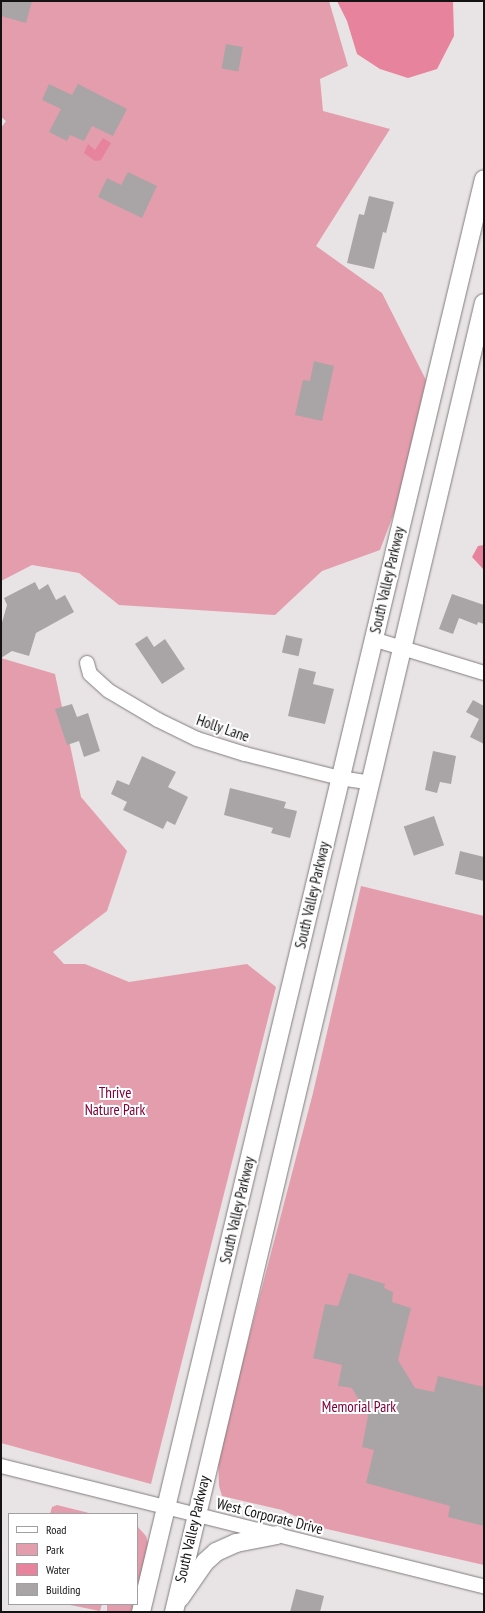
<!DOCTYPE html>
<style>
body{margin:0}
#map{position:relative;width:485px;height:1613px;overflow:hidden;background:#e8e3e4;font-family:"PT Sans Narrow",sans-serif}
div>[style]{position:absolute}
.green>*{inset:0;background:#e49dac;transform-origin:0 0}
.water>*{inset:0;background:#e7839c}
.building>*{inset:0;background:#a9a5a6;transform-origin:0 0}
.roads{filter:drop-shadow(0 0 1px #817d7e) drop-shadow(0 0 1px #817d7e)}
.minor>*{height:14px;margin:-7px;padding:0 7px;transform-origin:7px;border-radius:7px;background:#fff}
.major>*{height:18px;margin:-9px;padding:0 9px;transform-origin:9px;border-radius:9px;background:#fff}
span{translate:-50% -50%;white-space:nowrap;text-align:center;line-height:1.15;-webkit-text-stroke:4px #fff;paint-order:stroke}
.street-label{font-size:15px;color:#141212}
.park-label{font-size:15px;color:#800039}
.frame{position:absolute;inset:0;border:2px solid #141212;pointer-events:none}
.legend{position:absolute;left:8px;top:1513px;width:130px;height:92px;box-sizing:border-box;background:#fff;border:1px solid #a1a0a0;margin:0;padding:5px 7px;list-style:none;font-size:12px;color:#141212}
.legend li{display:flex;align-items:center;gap:8px;height:20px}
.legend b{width:20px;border:1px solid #a1a0a0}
</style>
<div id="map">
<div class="green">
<i style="clip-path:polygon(1px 1px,329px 1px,348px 66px,320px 79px,323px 111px,390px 129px,316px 246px,382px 293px,426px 380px,397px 505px,380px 550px,322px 571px,275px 615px,119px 605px,79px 573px,32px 565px,1px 581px,1px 128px,6px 121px,1px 117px)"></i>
<i style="clip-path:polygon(1px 658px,55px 674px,81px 797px,127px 851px,107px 911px,53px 952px,64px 964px,85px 964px,129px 982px,247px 964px,276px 987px,151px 1484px,1px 1443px)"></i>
<i style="clip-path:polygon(361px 886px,484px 916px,484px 1565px,318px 1527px,282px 1510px,222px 1496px,219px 1486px,218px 1455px,313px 1093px)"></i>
<i style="clip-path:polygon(57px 1505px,93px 1514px,50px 1514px,52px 1507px)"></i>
<i style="clip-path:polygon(137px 1526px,146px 1536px,148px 1543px,137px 1595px)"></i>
<i style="clip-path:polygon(65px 1604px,102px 1604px,100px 1611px)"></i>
<i style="left:107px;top:1604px;width:28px;height:8px"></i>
</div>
<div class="water">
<i style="clip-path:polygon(337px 1px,453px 1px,454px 36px,437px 69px,408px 78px,380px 69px,357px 54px,347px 21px)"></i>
<i style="clip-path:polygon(103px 138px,111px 143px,101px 160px,95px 161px,84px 153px,88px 144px,95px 150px)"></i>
<i style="clip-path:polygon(484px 545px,484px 570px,472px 557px,478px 546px)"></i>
</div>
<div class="building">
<i style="clip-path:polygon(1px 1px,32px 1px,26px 23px,1px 16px)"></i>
<i style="left:226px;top:44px;width:17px;height:25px;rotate:10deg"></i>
<i style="clip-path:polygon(49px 84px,72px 95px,78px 84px,127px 109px,113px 136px,92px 126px,84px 141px,70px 135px,67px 141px,49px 132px,61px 109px,42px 100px)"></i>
<i style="clip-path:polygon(128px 172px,157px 186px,142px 218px,98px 197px,107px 178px,121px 185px)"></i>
<i style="clip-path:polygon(369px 196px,394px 202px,386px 233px,383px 232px,374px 269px,347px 263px,359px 214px,364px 215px)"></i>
<i style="clip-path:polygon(314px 361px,334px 366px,322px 421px,295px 415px,303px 380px,310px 381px)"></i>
<i style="clip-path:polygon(35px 582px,39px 590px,48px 584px,56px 600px,65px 595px,74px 612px,36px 633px,29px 656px,12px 651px,1px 658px,1px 626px,7px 605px,4px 598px)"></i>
<i style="clip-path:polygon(452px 594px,484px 605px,484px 624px,478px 622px,477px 625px,459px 618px,453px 634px,439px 629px)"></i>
<i style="left:286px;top:635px;width:17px;height:18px;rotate:13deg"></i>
<i style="clip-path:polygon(147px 636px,154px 647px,165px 639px,185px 669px,162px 684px,135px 644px)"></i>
<i style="clip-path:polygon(299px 668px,316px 672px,313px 684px,334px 689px,325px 724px,288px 716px)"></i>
<i style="clip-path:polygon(473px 700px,484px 706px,484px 744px,470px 737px,479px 719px,466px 712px)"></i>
<i style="clip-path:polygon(72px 704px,77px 717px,88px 713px,100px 751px,84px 757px,79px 741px,67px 745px,55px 709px)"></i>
<i style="clip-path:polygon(433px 751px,456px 756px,451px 784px,440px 782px,437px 793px,425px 790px)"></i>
<i style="clip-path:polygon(142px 756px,176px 772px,168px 787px,188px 797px,175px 825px,167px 821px,163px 829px,123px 810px,127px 802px,111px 794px,117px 780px,129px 785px)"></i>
<i style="clip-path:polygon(230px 788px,286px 802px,284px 808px,297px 811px,290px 838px,271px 833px,273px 828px,224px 815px)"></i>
<i style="left:434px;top:816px;width:31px;height:32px;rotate:71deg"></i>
<i style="clip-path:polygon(460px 851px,484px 857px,484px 881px,455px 874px)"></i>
<i style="clip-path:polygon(349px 1273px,385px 1284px,384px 1288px,393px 1292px,392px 1302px,411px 1308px,398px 1360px,415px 1388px,434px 1392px,438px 1376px,484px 1387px,484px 1526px,448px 1517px,450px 1506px,366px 1483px,374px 1450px,362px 1447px,368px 1416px,352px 1388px,338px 1386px,342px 1365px,313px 1358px,325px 1304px,338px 1306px)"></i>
<i style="clip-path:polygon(296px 1589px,324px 1596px,320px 1612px,290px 1612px)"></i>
</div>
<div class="roads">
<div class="minor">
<i style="left:373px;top:639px;width:116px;rotate:17deg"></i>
<i style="left:87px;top:663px;width:11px;rotate:75deg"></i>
<i style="left:90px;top:674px;width:25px;rotate:42deg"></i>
<i style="left:109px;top:691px;width:57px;rotate:30.6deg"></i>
<i style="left:158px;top:720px;width:43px;rotate:26deg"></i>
<i style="left:197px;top:739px;width:50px;rotate:17.4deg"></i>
<i style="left:245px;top:754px;width:98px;rotate:14.2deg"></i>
<i style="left:340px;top:778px;width:30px;rotate:9deg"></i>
<i style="left:1px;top:1466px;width:498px;rotate:14deg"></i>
</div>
<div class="major">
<i style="left:180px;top:1598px;width:44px;rotate:-55.2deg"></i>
<i style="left:205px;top:1562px;width:15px;rotate:-42deg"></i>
<i style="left:216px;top:1552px;width:22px;rotate:-24deg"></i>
<i style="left:236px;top:1543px;width:42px;rotate:-11deg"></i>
<i style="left:141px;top:1612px;width:1473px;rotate:-76.54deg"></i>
<i style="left:174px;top:1612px;width:1345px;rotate:-76.68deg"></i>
</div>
</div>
<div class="street-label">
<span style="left:387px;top:580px;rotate:-77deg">South Valley Parkway</span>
<span style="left:223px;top:728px;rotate:19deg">Holly Lane</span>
<span style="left:312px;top:895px;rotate:-77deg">South Valley Parkway</span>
<span style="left:237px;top:1210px;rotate:-77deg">South Valley Parkway</span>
<span style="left:270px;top:1516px;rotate:14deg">West Corporate Drive</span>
<span style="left:192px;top:1529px;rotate:-77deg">South Valley Parkway</span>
</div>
<div class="park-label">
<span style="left:115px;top:1101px">Thrive<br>Nature Park</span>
<span style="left:359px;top:1407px">Memorial Park</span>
</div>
<div class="frame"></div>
<ul class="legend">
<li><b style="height:5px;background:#fff"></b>Road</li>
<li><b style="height:11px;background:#e49dac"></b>Park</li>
<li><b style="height:11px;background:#e7839c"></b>Water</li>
<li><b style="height:11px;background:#a9a5a6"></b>Building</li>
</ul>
</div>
